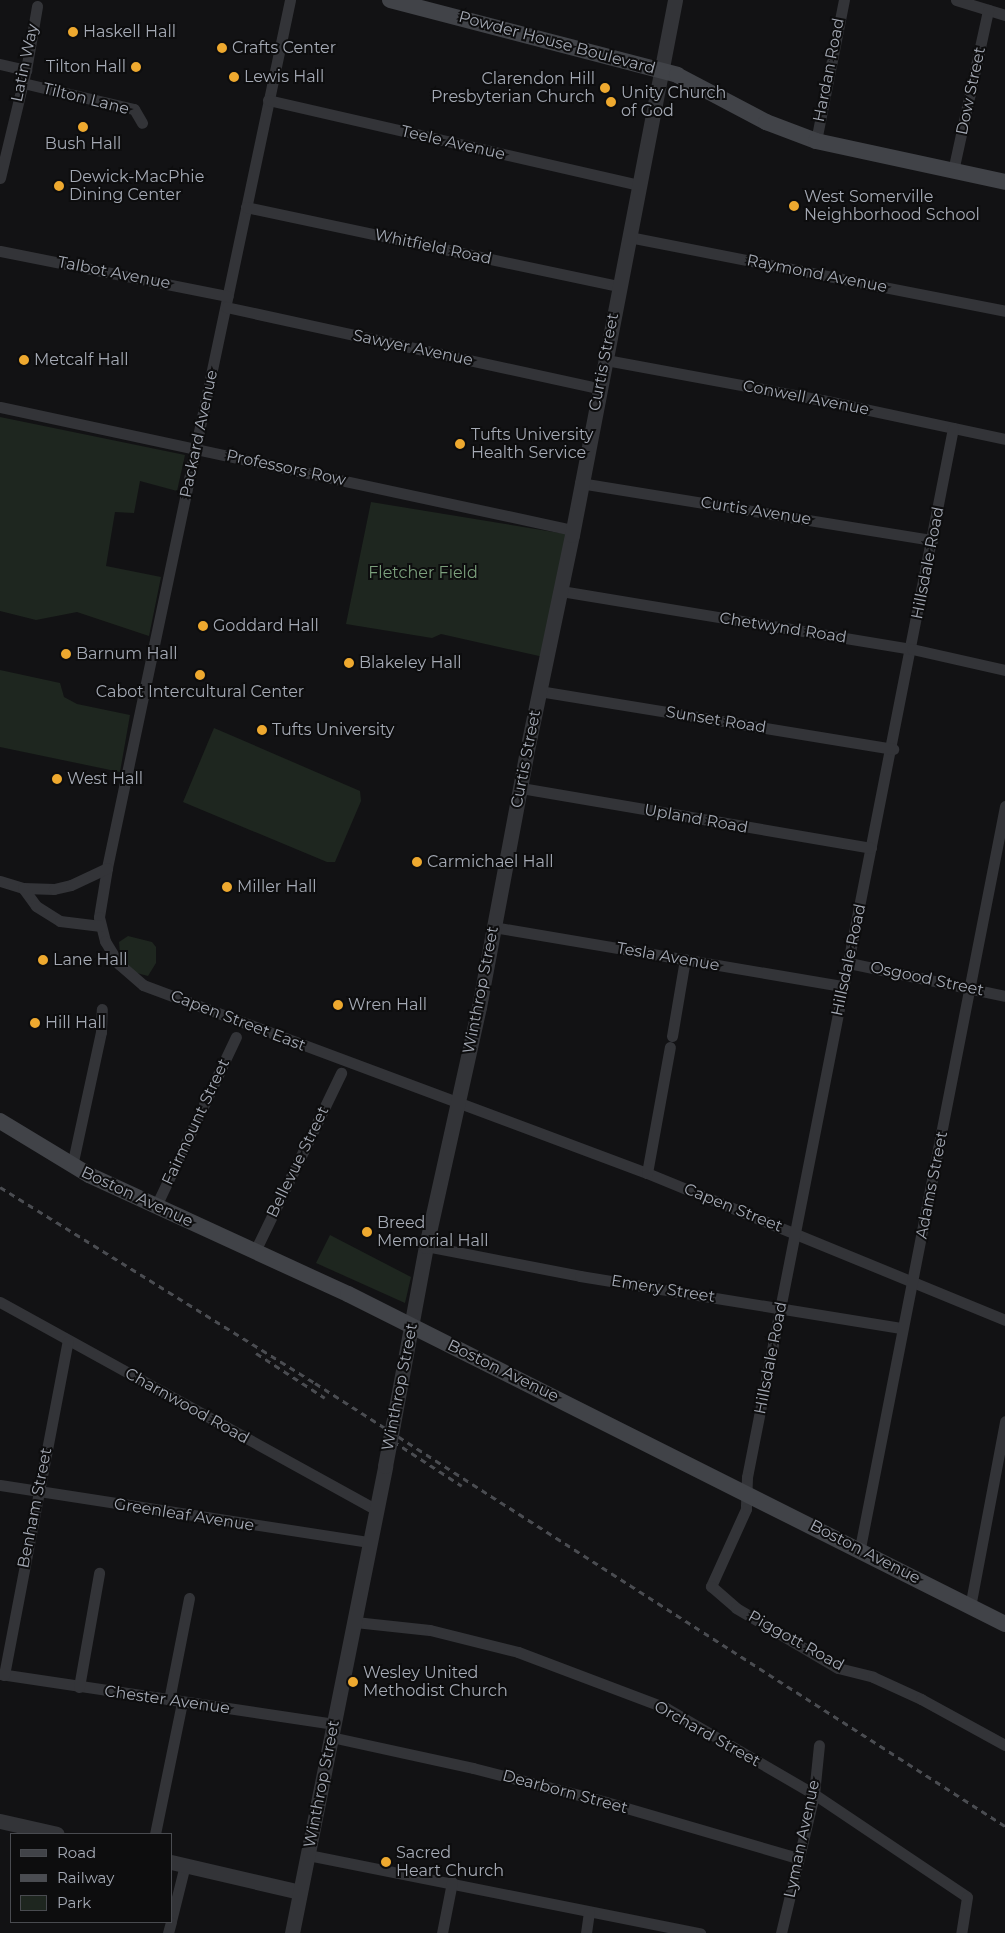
<!DOCTYPE html>
<style>
body{margin:0}
#map{position:relative;width:1005px;height:1933px;overflow:hidden;background:#121214;font-family:Montserrat,sans-serif}
div>[style]{position:absolute}
.green>*{inset:0;background:#1e261f}
.minor>*{height:11px;margin:-5.5px;padding:0 5.5px;transform-origin:5.5px;border-radius:5.5px;background:#333438}
.tertiary>*{height:15px;margin:-7.5px;padding:0 7.5px;transform-origin:7.5px;border-radius:7.5px;background:#333438}
.secondary>*{height:16px;margin:-8px;padding:0 8px;transform-origin:8px;border-radius:8px;background:#414348}
.rail>*{height:3px;margin-top:-1.5px;transform-origin:0;background:repeating-linear-gradient(90deg,#4a4c51 0 6px,transparent 0 11px)}
.tertiary-bridge>*{height:15px;margin:-7.5px;padding:0 7.5px;transform-origin:7.5px;border-radius:7.5px;background:#333438}
.dots>*{width:14px;height:14px;translate:-50% -50%;box-sizing:border-box;border:2px solid #0d0d0e;border-radius:50%}
span{translate:-50% -50%;white-space:nowrap;text-align:center;line-height:1.15;-webkit-text-stroke:4px #0d0d0e;paint-order:stroke}
.poi-label{font-size:16px;color:#a4a9b4}
.left{translate:0 -50%;text-align:left}
.right{translate:-100% -50%;text-align:right}
.street-label{font-size:16px;color:#a4a9b4}
.park-label{font-size:16px;color:#7b9f7c}
.legend{position:absolute;left:10px;top:1833px;width:162px;height:90px;box-sizing:border-box;background:#0d0d0e;border:1px solid #494b50;margin:0;padding:6px 9px;list-style:none;font-size:15px;color:#a4a9b4}
.legend li{display:flex;align-items:center;gap:10px;height:25px}
.legend b{width:25px;border:1px solid #494b50}
</style>
<div id="map">
<div class="green">
<i style="clip-path:polygon(0 417px,185px 455px,177px 491px,140px 481px,134px 513px,115px 512px,106px 566px,161px 577px,149px 636px,77px 612px,36px 620px,0 611px)"></i>
<i style="clip-path:polygon(371px 502px,572px 535px,548px 658px,441px 634px,432px 638px,346px 624px)"></i>
<i style="clip-path:polygon(0 670px,60px 683px,64px 697px,77px 704px,130px 715px,120px 772px,0 747px)"></i>
<i style="clip-path:polygon(214px 728px,360px 791px,361px 801px,335px 862px,327px 862px,183px 802px)"></i>
<i style="clip-path:polygon(128px 936px,152px 942px,156px 947px,156px 963px,148px 976px,133px 972px,120px 954px,119px 942px)"></i>
<i style="clip-path:polygon(330px 1235px,411px 1277px,405px 1303px,316px 1263px)"></i>
</div>
<div class="minor">
<i style="left:290px;top:0;width:887px;rotate:101.91deg"></i>
<i style="left:107px;top:868px;width:50px;rotate:99.3deg"></i>
<i style="left:99px;top:917px;width:25px;rotate:76deg"></i>
<i style="left:105px;top:941px;width:27px;rotate:59deg"></i>
<i style="left:119px;top:964px;width:32px;rotate:41deg"></i>
<i style="left:143px;top:985px;width:538px;rotate:20.46deg"></i>
<i style="left:647px;top:1173px;width:387px;rotate:22.3deg"></i>
<i style="left:956px;top:0;width:51px;rotate:17deg"></i>
<i style="left:0;top:64px;width:27px;rotate:13deg"></i>
<i style="left:23px;top:83px;width:114px;rotate:13.2deg"></i>
<i style="left:134px;top:109px;width:16px;rotate:60deg"></i>
<i style="left:268px;top:100px;width:380px;rotate:12.9deg"></i>
<i style="left:816px;top:141px;width:144px;rotate:-78.8deg"></i>
<i style="left:953px;top:171px;width:165px;rotate:-77.7deg"></i>
<i style="left:0;top:178px;width:111px;rotate:-76.5deg"></i>
<i style="left:26px;top:70px;width:65px;rotate:-80.2deg"></i>
<i style="left:246px;top:207px;width:381px;rotate:12deg"></i>
<i style="left:629px;top:237px;width:383px;rotate:11.1deg"></i>
<i style="left:0;top:251px;width:232px;rotate:11.2deg"></i>
<i style="left:226px;top:307px;width:382px;rotate:12.3deg"></i>
<i style="left:606px;top:360px;width:220px;rotate:10.5deg"></i>
<i style="left:822px;top:400px;width:187px;rotate:12deg"></i>
<i style="left:0;top:407px;width:586px;rotate:12.12deg"></i>
<i style="left:953px;top:428px;width:1069px;rotate:101.11deg"></i>
<i style="left:747px;top:1477px;width:32px;rotate:92deg"></i>
<i style="left:746px;top:1509px;width:85px;rotate:114.4deg"></i>
<i style="left:711px;top:1586px;width:33px;rotate:41deg"></i>
<i style="left:736px;top:1608px;width:118px;rotate:30.5deg"></i>
<i style="left:838px;top:1668px;width:36px;rotate:14deg"></i>
<i style="left:873px;top:1677px;width:53px;rotate:24.6deg"></i>
<i style="left:921px;top:1699px;width:96px;rotate:28.7deg"></i>
<i style="left:580px;top:483px;width:357px;rotate:9.2deg"></i>
<i style="left:561px;top:591px;width:356px;rotate:9.4deg"></i>
<i style="left:912px;top:649px;width:95px;rotate:12.7deg"></i>
<i style="left:539px;top:691px;width:359px;rotate:9.3deg"></i>
<i style="left:521px;top:788px;width:355px;rotate:9.7deg"></i>
<i style="left:0;top:881px;width:24px;rotate:17deg"></i>
<i style="left:23px;top:888px;width:31px;rotate:2deg"></i>
<i style="left:54px;top:889px;width:17px;rotate:-13deg"></i>
<i style="left:71px;top:885px;width:40px;rotate:-25deg"></i>
<i style="left:23px;top:888px;width:22px;rotate:54deg"></i>
<i style="left:36px;top:906px;width:28px;rotate:32deg"></i>
<i style="left:60px;top:921px;width:41px;rotate:7deg"></i>
<i style="left:493px;top:927px;width:355px;rotate:9.6deg"></i>
<i style="left:849px;top:963px;width:159px;rotate:11.9deg"></i>
<i style="left:672px;top:1036px;width:78px;rotate:-80.4deg"></i>
<i style="left:72px;top:1166px;width:137px;rotate:-77.8deg"></i>
<i style="left:101px;top:1032px;width:23px;rotate:-88deg"></i>
<i style="left:647px;top:1173px;width:128px;rotate:-79.7deg"></i>
<i style="left:156px;top:1206px;width:187px;rotate:-64.7deg"></i>
<i style="left:426px;top:1246px;width:157px;rotate:11deg"></i>
<i style="left:580px;top:1276px;width:325px;rotate:9.2deg"></i>
<i style="left:255px;top:1251px;width:198px;rotate:-64.2deg"></i>
<i style="left:0;top:1302px;width:428px;rotate:28.9deg"></i>
<i style="left:0;top:1485px;width:372px;rotate:8.8deg"></i>
<i style="left:860px;top:1548px;width:756px;rotate:-78.94deg"></i>
<i style="left:970px;top:1607px;width:189px;rotate:-79.3deg"></i>
<i style="left:355px;top:1622px;width:75px;rotate:6.1deg"></i>
<i style="left:430px;top:1630px;width:91px;rotate:14deg"></i>
<i style="left:518px;top:1652px;width:158px;rotate:20.7deg"></i>
<i style="left:666px;top:1708px;width:171px;rotate:30.2deg"></i>
<i style="left:814px;top:1794px;width:184px;rotate:33.9deg"></i>
<i style="left:967px;top:1897px;width:36px;rotate:99deg"></i>
<i style="left:0;top:1674px;width:338px;rotate:8.5deg"></i>
<i style="left:4px;top:1675px;width:340px;rotate:-79.2deg"></i>
<i style="left:79px;top:1687px;width:116px;rotate:-80deg"></i>
<i style="left:169px;top:1700px;width:104px;rotate:-78.9deg"></i>
<i style="left:331px;top:1737px;width:145px;rotate:12.3deg"></i>
<i style="left:473px;top:1768px;width:137px;rotate:14.3deg"></i>
<i style="left:606px;top:1802px;width:199px;rotate:16.3deg"></i>
<i style="left:155px;top:1834px;width:135px;rotate:-78.4deg"></i>
<i style="left:308px;top:1855px;width:400px;rotate:11.3deg"></i>
<i style="left:171px;top:1921px;width:58px;rotate:-76deg"></i>
<i style="left:168px;top:1933px;width:11px;rotate:-75deg"></i>
<i style="left:442px;top:1933px;width:52px;rotate:-78.9deg"></i>
<i style="left:586px;top:1933px;width:21px;rotate:-82deg"></i>
<i style="left:781px;top:1933px;width:143px;rotate:-76.6deg"></i>
<i style="left:814px;top:1794px;width:49px;rotate:-84.2deg"></i>
</div>
<div class="tertiary">
<i style="left:393px;top:1424px;width:181px;rotate:-79.5deg"></i>
<i style="left:426px;top:1246px;width:245px;rotate:-77.5deg"></i>
<i style="left:479px;top:1007px;width:256px;rotate:-79.4deg"></i>
<i style="left:526px;top:755px;width:225px;rotate:-78.2deg"></i>
<i style="left:572px;top:535px;width:545px;rotate:-79.1deg"></i>
<i style="left:0;top:1821px;width:58px;rotate:12.8deg"></i>
<i style="left:171px;top:1862px;width:132px;rotate:13.1deg"></i>
<i style="left:292px;top:1933px;width:476px;rotate:-78.7deg"></i>
</div>
<div class="secondary">
<i style="left:390px;top:0;width:297px;rotate:14.6deg"></i>
<i style="left:677px;top:75px;width:101px;rotate:27.8deg"></i>
<i style="left:766px;top:122px;width:53px;rotate:20.8deg"></i>
<i style="left:816px;top:141px;width:193px;rotate:12.2deg"></i>
<i style="left:0;top:1121px;width:104px;rotate:31.2deg"></i>
<i style="left:89px;top:1175px;width:285px;rotate:24.7deg"></i>
<i style="left:348px;top:1294px;width:735px;rotate:26.67deg"></i>
</div>
<div class="rail">
<i style="left:0;top:1187px;width:371px;rotate:31.9deg"></i>
<i style="left:315px;top:1383px;width:820px;rotate:32.7deg"></i>
<i style="left:256px;top:1353px;width:82px;rotate:33.1deg"></i>
<i style="left:393px;top:1441px;width:82px;rotate:33.1deg"></i>
</div>
<div class="tertiary-bridge">
<i style="left:385px;top:1466px;width:43px;rotate:-79.2deg"></i>
</div>
<div class="dots">
<i style="left:73px;top:32px;background:#eea92f"></i>
<i style="left:222px;top:48px;background:#eea92f"></i>
<i style="left:136px;top:67px;background:#eea92f"></i>
<i style="left:234px;top:77px;background:#eea92f"></i>
<i style="left:605px;top:88px;background:#eea92f"></i>
<i style="left:611px;top:102px;background:#eea92f"></i>
<i style="left:83px;top:127px;background:#eea92f"></i>
<i style="left:59px;top:186px;background:#eea92f"></i>
<i style="left:794px;top:206px;background:#eea92f"></i>
<i style="left:24px;top:360px;background:#eea92f"></i>
<i style="left:460px;top:444px;background:#eea92f"></i>
<i style="left:203px;top:626px;background:#eea92f"></i>
<i style="left:66px;top:654px;background:#eea92f"></i>
<i style="left:349px;top:663px;background:#eea92f"></i>
<i style="left:200px;top:675px;background:#eea92f"></i>
<i style="left:262px;top:730px;background:#eea92f"></i>
<i style="left:57px;top:779px;background:#eea92f"></i>
<i style="left:417px;top:862px;background:#eea92f"></i>
<i style="left:227px;top:887px;background:#eea92f"></i>
<i style="left:43px;top:960px;background:#eea92f"></i>
<i style="left:338px;top:1005px;background:#eea92f"></i>
<i style="left:35px;top:1023px;background:#eea92f"></i>
<i style="left:367px;top:1232px;background:#eea92f"></i>
<i style="left:353px;top:1682px;background:#eea92f"></i>
<i style="left:386px;top:1862px;background:#eea92f"></i>
</div>
<div class="poi-label">
<span class="left" style="left:83px;top:32px">Haskell Hall</span>
<span class="left" style="left:232px;top:48px">Crafts Center</span>
<span class="right" style="left:126px;top:67px">Tilton Hall</span>
<span class="left" style="left:244px;top:77px">Lewis Hall</span>
<span class="right" style="left:595px;top:88px">Clarendon Hill<br>Presbyterian Church</span>
<span class="left" style="left:621px;top:102px">Unity Church<br>of God</span>
<span style="left:83px;top:144px">Bush Hall</span>
<span class="left" style="left:69px;top:186px">Dewick-MacPhie<br>Dining Center</span>
<span class="left" style="left:804px;top:206px">West Somerville<br>Neighborhood School</span>
<span class="left" style="left:34px;top:360px">Metcalf Hall</span>
<span class="left" style="left:471px;top:444px">Tufts University<br>Health Service</span>
<span class="left" style="left:213px;top:626px">Goddard Hall</span>
<span class="left" style="left:76px;top:654px">Barnum Hall</span>
<span class="left" style="left:359px;top:663px">Blakeley Hall</span>
<span style="left:200px;top:692px">Cabot Intercultural Center</span>
<span class="left" style="left:272px;top:730px">Tufts University</span>
<span class="left" style="left:67px;top:779px">West Hall</span>
<span class="left" style="left:427px;top:862px">Carmichael Hall</span>
<span class="left" style="left:237px;top:887px">Miller Hall</span>
<span class="left" style="left:53px;top:960px">Lane Hall</span>
<span class="left" style="left:348px;top:1005px">Wren Hall</span>
<span class="left" style="left:45px;top:1023px">Hill Hall</span>
<span class="left" style="left:377px;top:1232px">Breed<br>Memorial Hall</span>
<span class="left" style="left:363px;top:1682px">Wesley United<br>Methodist Church</span>
<span class="left" style="left:396px;top:1862px">Sacred<br>Heart Church</span>
</div>
<div class="street-label">
<span style="left:557px;top:43px;rotate:15deg">Powder House Boulevard</span>
<span style="left:25px;top:63px;rotate:-78deg">Latin Way</span>
<span style="left:829px;top:70px;rotate:-79deg">Hardan Road</span>
<span style="left:971px;top:91px;rotate:-78deg">Dow Street</span>
<span style="left:86px;top:99px;rotate:14deg">Tilton Lane</span>
<span style="left:453px;top:143px;rotate:13deg">Teele Avenue</span>
<span style="left:433px;top:247px;rotate:12deg">Whitfield Road</span>
<span style="left:114px;top:273px;rotate:11deg">Talbot Avenue</span>
<span style="left:817px;top:274px;rotate:11deg">Raymond Avenue</span>
<span style="left:413px;top:348px;rotate:12deg">Sawyer Avenue</span>
<span style="left:604px;top:362px;rotate:-79deg">Curtis Street</span>
<span style="left:806px;top:398px;rotate:11deg">Conwell Avenue</span>
<span style="left:199px;top:434px;rotate:-78deg">Packard Avenue</span>
<span style="left:286px;top:468px;rotate:12deg">Professors Row</span>
<span style="left:756px;top:511px;rotate:9deg">Curtis Avenue</span>
<span style="left:928px;top:563px;rotate:-79deg">Hillsdale Road</span>
<span style="left:783px;top:628px;rotate:9deg">Chetwynd Road</span>
<span style="left:716px;top:720px;rotate:9deg">Sunset Road</span>
<span style="left:526px;top:759px;rotate:-79deg">Curtis Street</span>
<span style="left:696px;top:819px;rotate:10deg">Upland Road</span>
<span style="left:668px;top:957px;rotate:10deg">Tesla Avenue</span>
<span style="left:849px;top:960px;rotate:-78deg">Hillsdale Road</span>
<span style="left:927px;top:979px;rotate:12deg">Osgood Street</span>
<span style="left:481px;top:990px;rotate:-79deg">Winthrop Street</span>
<span style="left:238px;top:1021px;rotate:21deg">Capen Street East</span>
<span style="left:196px;top:1122px;rotate:-65deg">Fairmount Street</span>
<span style="left:298px;top:1162px;rotate:-64deg">Bellevue Street</span>
<span style="left:932px;top:1185px;rotate:-79deg">Adams Street</span>
<span style="left:137px;top:1197px;rotate:25deg">Boston Avenue</span>
<span style="left:733px;top:1208px;rotate:22deg">Capen Street</span>
<span style="left:663px;top:1289px;rotate:9deg">Emery Street</span>
<span style="left:771px;top:1358px;rotate:-79deg">Hillsdale Road</span>
<span style="left:503px;top:1371px;rotate:26deg">Boston Avenue</span>
<span style="left:400px;top:1387px;rotate:-79deg">Winthrop Street</span>
<span style="left:187px;top:1406px;rotate:29deg">Charnwood Road</span>
<span style="left:35px;top:1508px;rotate:-79deg">Benham Street</span>
<span style="left:184px;top:1515px;rotate:9deg">Greenleaf Avenue</span>
<span style="left:865px;top:1552px;rotate:27deg">Boston Avenue</span>
<span style="left:796px;top:1641px;rotate:29deg">Piggott Road</span>
<span style="left:167px;top:1700px;rotate:8deg">Chester Avenue</span>
<span style="left:707px;top:1734px;rotate:29deg">Orchard Street</span>
<span style="left:322px;top:1784px;rotate:-79deg">Winthrop Street</span>
<span style="left:565px;top:1792px;rotate:15deg">Dearborn Street</span>
<span style="left:802px;top:1839px;rotate:-78deg">Lyman Avenue</span>
</div>
<div class="park-label">
<span style="left:423px;top:573px">Fletcher Field</span>
</div>
<ul class="legend">
<li><b style="height:6px;background:#414348"></b>Road</li>
<li><b style="height:6px;background:#4a4c51"></b>Railway</li>
<li><b style="height:14px;background:#1e261f"></b>Park</li>
</ul>
</div>
